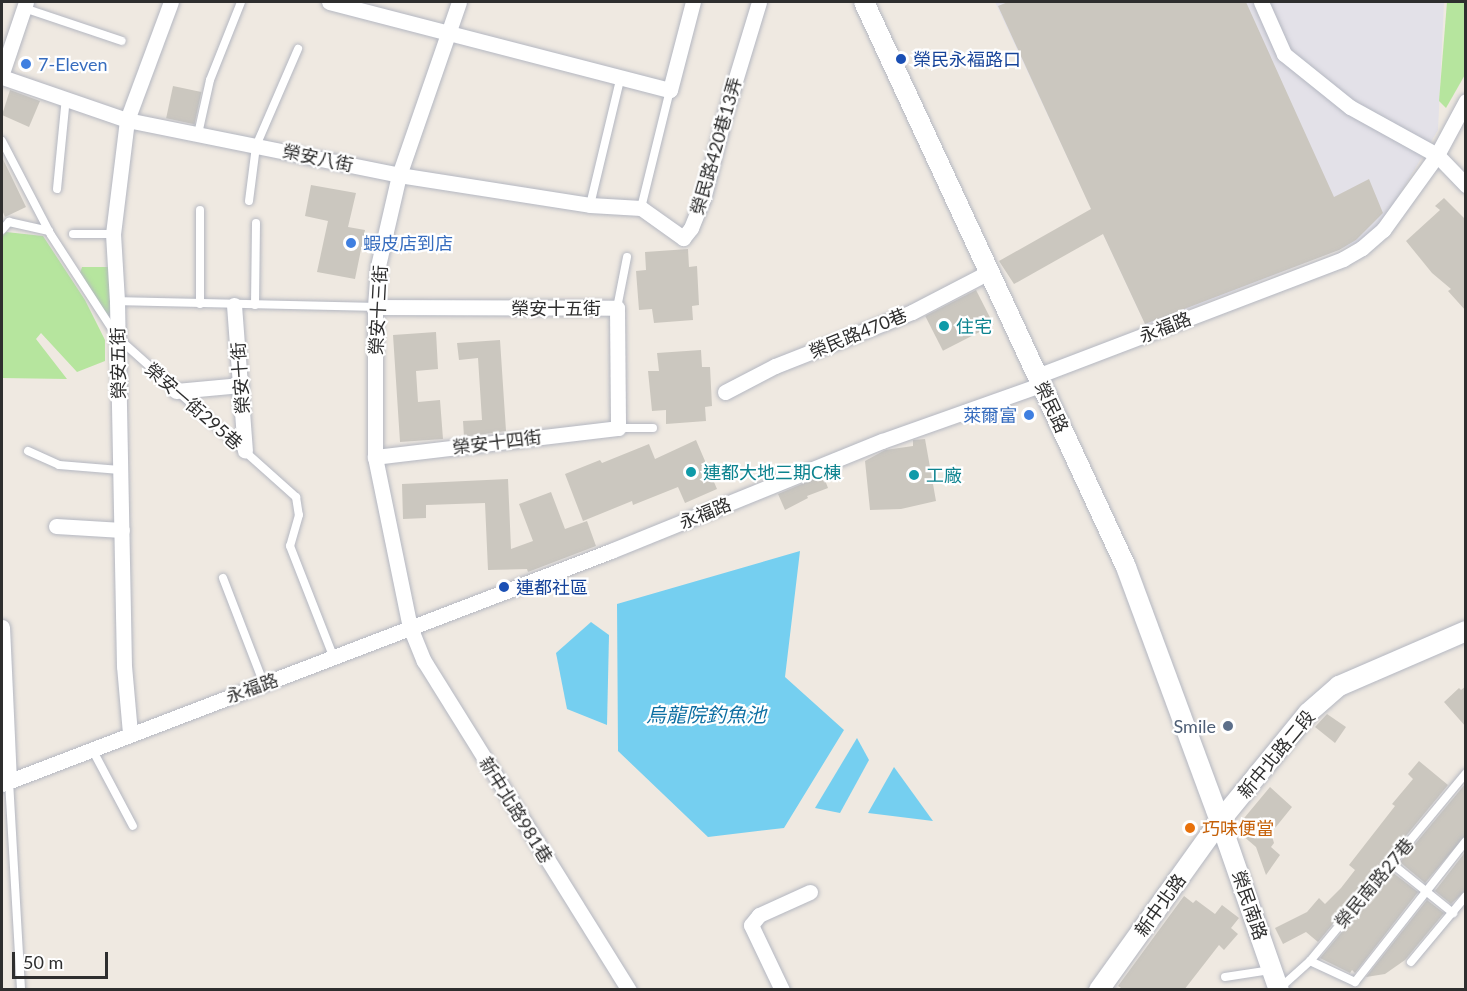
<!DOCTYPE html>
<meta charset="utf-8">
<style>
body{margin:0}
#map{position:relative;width:1467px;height:991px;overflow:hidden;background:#efe9e1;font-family:Lato,"Noto Sans TC",sans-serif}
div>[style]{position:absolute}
.industrial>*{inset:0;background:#e3e1e8}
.green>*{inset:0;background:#b6e59e}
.water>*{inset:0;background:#75cff0}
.building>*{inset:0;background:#cbc7bf;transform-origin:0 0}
.roads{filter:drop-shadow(0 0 2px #b4b7c1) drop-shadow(0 0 2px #b4b7c1)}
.service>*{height:8px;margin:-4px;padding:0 4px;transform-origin:4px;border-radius:4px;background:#fff}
.minor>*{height:15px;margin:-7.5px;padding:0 7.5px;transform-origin:7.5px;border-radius:7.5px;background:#fff}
.tertiary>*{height:20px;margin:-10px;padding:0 10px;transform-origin:10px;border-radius:10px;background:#fff}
.dots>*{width:16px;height:16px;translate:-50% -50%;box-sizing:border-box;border:3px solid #fff;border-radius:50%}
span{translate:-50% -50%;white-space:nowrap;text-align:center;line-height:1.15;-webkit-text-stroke:4.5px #fff;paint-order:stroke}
.transit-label{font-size:18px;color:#164399}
.left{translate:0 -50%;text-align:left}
.shop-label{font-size:18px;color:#366cbe}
.right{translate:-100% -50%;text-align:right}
.street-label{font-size:18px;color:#2e2e2e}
.culture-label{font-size:18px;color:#0d838f}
.service-label{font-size:18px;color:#4e5e75}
.food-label{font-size:18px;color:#c56008}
.water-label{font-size:20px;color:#0d6fa3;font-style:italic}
.frame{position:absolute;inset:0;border:3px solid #2e2e2e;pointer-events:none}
.scale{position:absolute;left:12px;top:952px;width:96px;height:27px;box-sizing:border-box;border:3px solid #2e2e2e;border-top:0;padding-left:8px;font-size:18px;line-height:21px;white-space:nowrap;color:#2e2e2e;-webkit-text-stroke:4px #fff;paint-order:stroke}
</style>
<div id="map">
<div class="industrial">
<i style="clip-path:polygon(995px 2px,1444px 2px,1438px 130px,1385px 219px,1361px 241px,1146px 326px)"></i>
</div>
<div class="green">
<i style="clip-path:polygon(1447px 2px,1465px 2px,1466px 73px,1446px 108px,1439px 101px)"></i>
<i style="clip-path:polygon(6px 232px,43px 236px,85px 300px,105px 340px,105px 361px,77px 372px,41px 333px,36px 339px,67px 379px,2px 378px,2px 237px)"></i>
<i style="clip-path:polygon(82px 267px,112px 267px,116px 331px,80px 273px)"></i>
</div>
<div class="water">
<i style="clip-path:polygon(800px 551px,785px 677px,844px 730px,784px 828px,708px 837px,618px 751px,617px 604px)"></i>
<i style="clip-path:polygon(591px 622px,609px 635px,607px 725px,567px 709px,556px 653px)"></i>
<i style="clip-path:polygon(857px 738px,869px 760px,840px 813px,815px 808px)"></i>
<i style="clip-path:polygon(894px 767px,933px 821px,868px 813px)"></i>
</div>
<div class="building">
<i style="clip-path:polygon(1008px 2px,1246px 2px,1334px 197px,1369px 179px,1383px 213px,1356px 240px,1339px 250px,1145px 324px,1103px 234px,1014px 284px,999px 261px,1091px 209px,998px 6px)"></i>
<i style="left:173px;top:86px;width:29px;height:33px;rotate:12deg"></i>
<i style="clip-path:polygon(10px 90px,40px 101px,29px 127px,2px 115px)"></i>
<i style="clip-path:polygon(2px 157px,26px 207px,5px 217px,2px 210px)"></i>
<i style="clip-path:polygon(311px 185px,356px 193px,348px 227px,365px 230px,355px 279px,317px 272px,328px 221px,305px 216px)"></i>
<i style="clip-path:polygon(1444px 198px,1466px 220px,1466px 311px,1448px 291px,1451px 289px,1432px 273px,1406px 241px,1440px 210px,1435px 206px)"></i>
<i style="clip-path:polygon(688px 249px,689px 267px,697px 266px,699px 305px,692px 306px,693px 320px,654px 323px,652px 309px,639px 310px,636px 271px,646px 270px,645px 252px)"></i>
<i style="left:976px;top:290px;width:39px;height:57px;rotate:63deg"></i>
<i style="clip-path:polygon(436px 332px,438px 369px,416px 371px,418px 402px,440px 400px,443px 439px,400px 442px,393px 335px)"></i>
<i style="clip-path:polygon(500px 340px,506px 431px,464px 437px,463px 421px,482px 420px,478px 358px,459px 360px,457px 343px)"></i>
<i style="clip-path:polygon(701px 350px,702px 367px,710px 367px,712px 406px,705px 407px,706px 421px,666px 424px,666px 410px,652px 411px,648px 371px,659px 371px,657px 353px)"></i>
<i style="clip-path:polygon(925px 439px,936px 501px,901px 509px,870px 510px,865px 461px,885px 450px,913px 446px,913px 440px)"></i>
<i style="clip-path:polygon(696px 440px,717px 489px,685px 503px,678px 487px,633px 505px,632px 501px,583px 521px,565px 474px,600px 460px,602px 463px,649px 444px,655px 459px)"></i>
<i style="clip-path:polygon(823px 475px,828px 488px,807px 496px,808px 498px,785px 510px,778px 494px)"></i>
<i style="clip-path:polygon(508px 479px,511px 549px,533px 541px,519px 504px,551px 492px,565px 529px,587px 521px,596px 546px,528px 572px,527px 569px,488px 570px,485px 503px,426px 505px,426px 518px,403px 519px,402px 484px)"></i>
<i style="clip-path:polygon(1466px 686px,1466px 727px,1444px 702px,1459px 688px,1461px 690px)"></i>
<i style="clip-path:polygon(1327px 714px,1346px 727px,1335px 743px,1315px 727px)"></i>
<i style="clip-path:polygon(1419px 761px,1448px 785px,1318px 942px,1306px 932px,1283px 944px,1275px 928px,1307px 912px,1319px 898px,1325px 904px,1341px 888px,1355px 870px,1349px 865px,1395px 806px,1392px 804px,1413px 779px,1408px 774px)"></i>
<i style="clip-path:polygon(1466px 783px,1466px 835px,1425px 883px,1400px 862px)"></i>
<i style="clip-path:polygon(1270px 787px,1292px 807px,1271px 833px,1274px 843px,1271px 847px,1280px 855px,1266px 875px,1256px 847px,1235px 829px)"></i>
<i style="clip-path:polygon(1466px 851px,1466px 890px,1451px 904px,1435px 891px)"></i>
<i style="clip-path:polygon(1392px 872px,1418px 892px,1355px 973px,1352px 970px,1350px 973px,1320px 958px)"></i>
<i style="clip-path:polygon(1184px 896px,1193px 903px,1196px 900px,1215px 914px,1222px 905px,1239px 918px,1231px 928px,1238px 934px,1224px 950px,1219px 945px,1184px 990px,1124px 990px,1118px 986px)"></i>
<i style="clip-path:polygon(1427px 900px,1444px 913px,1405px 960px,1385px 974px,1366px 977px)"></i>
</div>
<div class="roads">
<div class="service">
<i style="left:24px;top:8px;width:103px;rotate:18.6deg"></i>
<i style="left:198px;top:134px;width:55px;rotate:-77.5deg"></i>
<i style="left:210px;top:80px;width:84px;rotate:-68.3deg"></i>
<i style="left:2px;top:141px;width:106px;rotate:62.5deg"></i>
<i style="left:51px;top:235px;width:123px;rotate:57deg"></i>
<i style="left:118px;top:338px;width:239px;rotate:41.8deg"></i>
<i style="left:296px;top:497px;width:18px;rotate:81deg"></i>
<i style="left:299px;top:515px;width:32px;rotate:106deg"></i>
<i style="left:290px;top:546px;width:120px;rotate:68.6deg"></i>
<i style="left:57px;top:189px;width:91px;rotate:-84.4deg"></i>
<i style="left:249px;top:201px;width:55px;rotate:-82.7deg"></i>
<i style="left:256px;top:146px;width:106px;rotate:-66.6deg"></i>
<i style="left:590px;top:205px;width:133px;rotate:-76.5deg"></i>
<i style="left:641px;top:208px;width:122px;rotate:-76.2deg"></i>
<i style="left:2px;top:230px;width:11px;rotate:-49deg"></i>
<i style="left:9px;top:222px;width:41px;rotate:12.7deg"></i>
<i style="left:73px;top:234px;width:40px"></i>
<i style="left:117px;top:301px;width:258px;rotate:1.3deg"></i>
<i style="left:200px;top:304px;width:94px;rotate:-90deg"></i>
<i style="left:255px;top:305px;width:82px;rotate:-89.3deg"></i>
<i style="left:617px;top:308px;width:52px;rotate:-78.9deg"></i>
<i style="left:618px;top:428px;width:35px"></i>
<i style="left:28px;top:451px;width:34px;rotate:24deg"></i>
<i style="left:59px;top:465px;width:61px;rotate:4.7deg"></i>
<i style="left:223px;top:578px;width:114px;rotate:68.9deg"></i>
<i style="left:92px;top:749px;width:87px;rotate:62deg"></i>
<i style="left:9px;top:781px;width:209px;rotate:86.7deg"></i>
<i style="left:1391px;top:863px;width:80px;rotate:38.9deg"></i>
<i style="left:1310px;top:961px;width:50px;rotate:25deg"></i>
<i style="left:1355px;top:982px;width:179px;rotate:-51.8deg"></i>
<i style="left:1411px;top:962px;width:86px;rotate:-50.2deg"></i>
<i style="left:1225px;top:977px;width:47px;rotate:-8.7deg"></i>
<i style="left:1280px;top:988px;width:40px;rotate:-42deg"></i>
<i style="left:1310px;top:961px;width:244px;rotate:-50.3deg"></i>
</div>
<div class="minor">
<i style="left:329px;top:2px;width:352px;rotate:14.5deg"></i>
<i style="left:670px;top:90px;width:91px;rotate:-75.4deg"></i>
<i style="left:459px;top:2px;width:183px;rotate:109.1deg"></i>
<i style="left:399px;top:175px;width:93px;rotate:103deg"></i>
<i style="left:378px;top:266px;width:41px;rotate:94.2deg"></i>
<i style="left:375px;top:307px;width:150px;rotate:90deg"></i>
<i style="left:375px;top:457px;width:174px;rotate:78.4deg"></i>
<i style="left:410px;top:627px;width:37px;rotate:68deg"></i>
<i style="left:424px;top:661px;width:388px;rotate:58.1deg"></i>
<i style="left:1261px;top:2px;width:57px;rotate:66.1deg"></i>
<i style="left:1284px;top:54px;width:85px;rotate:38.8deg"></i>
<i style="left:1350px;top:107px;width:99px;rotate:28.9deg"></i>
<i style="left:1437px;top:155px;width:42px;rotate:46deg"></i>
<i style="left:2px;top:73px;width:75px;rotate:-71.3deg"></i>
<i style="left:2px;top:77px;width:132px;rotate:19deg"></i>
<i style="left:127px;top:120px;width:278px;rotate:11.4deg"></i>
<i style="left:399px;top:175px;width:193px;rotate:8.9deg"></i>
<i style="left:590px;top:205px;width:51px;rotate:3.4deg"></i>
<i style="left:641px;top:208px;width:52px;rotate:35.5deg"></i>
<i style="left:683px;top:238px;width:13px;rotate:-51deg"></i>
<i style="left:691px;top:228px;width:31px;rotate:-68deg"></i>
<i style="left:703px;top:199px;width:88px;rotate:-75.5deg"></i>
<i style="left:725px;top:114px;width:117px;rotate:-73.1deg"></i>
<i style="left:234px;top:305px;width:146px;rotate:85.7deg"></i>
<i style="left:375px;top:307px;width:242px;rotate:0.2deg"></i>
<i style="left:617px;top:308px;width:120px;rotate:89.5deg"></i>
<i style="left:618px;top:428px;width:245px;rotate:173.2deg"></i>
<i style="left:176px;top:391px;width:65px;rotate:-5.3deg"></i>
<i style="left:725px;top:392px;width:56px;rotate:-27.5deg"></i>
<i style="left:775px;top:366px;width:147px;rotate:-21.5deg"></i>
<i style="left:912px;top:312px;width:87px;rotate:-27.5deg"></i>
<i style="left:56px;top:526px;width:66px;rotate:3.5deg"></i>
<i style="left:2px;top:627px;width:154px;rotate:87.4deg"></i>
<i style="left:130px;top:733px;width:67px;rotate:-95.1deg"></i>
<i style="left:124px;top:666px;width:365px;rotate:-91.1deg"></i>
<i style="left:117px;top:301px;width:67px;rotate:-93.4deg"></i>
<i style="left:113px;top:234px;width:115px;rotate:-83deg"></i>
<i style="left:127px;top:120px;width:126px;rotate:-69.6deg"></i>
<i style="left:2px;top:784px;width:652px;rotate:-20.94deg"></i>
<i style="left:611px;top:551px;width:292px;rotate:-22.1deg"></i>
<i style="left:882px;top:441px;width:168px;rotate:-19.5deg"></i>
<i style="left:1040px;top:385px;width:9px;rotate:-108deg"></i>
<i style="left:1037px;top:376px;width:328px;rotate:-20.9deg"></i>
<i style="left:1343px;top:259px;width:22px;rotate:-30deg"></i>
<i style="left:1362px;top:248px;width:28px;rotate:-41deg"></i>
<i style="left:1383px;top:230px;width:92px;rotate:-54.2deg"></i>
<i style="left:1437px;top:155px;width:61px;rotate:-61.8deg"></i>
<i style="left:782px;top:990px;width:72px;rotate:-115.5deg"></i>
<i style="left:751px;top:925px;width:13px;rotate:-51deg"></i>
<i style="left:759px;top:915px;width:56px;rotate:-24.3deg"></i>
</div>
<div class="tertiary">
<i style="left:864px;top:2px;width:623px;rotate:65.12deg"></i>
<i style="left:1126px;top:567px;width:271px;rotate:69.7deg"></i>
<i style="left:1220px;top:821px;width:179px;rotate:70.8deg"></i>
<i style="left:1099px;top:990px;width:208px;rotate:-54.4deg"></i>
<i style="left:1220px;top:821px;width:139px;rotate:-50.8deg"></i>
<i style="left:1308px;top:713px;width:41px;rotate:-41.1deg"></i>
<i style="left:1339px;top:686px;width:138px;rotate:-23.4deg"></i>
</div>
</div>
<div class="dots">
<i style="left:901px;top:59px;background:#1a4fb4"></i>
<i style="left:26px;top:64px;background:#3f7fe0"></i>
<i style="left:351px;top:243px;background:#3f7fe0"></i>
<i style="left:944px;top:326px;background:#0f9aa8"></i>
<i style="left:1029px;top:415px;background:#3f7fe0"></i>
<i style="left:691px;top:472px;background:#0f9aa8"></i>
<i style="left:914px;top:475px;background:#0f9aa8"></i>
<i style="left:504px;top:587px;background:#1a4fb4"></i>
<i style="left:1228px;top:726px;background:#5c6f8a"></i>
<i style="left:1190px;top:828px;background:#e8710a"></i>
</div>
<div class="transit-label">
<span class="left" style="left:913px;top:59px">榮民永褔路口</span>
<span class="left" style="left:516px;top:587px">連都社區</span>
</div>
<div class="shop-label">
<span class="left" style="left:38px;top:64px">7-Eleven</span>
<span class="left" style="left:363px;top:243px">蝦皮店到店</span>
<span class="right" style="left:1017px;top:415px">萊爾富</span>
</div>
<div class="street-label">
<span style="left:716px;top:146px;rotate:-74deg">榮民路420巷13弄</span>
<span style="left:318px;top:158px;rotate:12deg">榮安八街</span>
<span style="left:556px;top:308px">榮安十五街</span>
<span style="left:378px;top:310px;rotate:-87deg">榮安十三街</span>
<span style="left:1165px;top:327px;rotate:-21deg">永福路</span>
<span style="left:858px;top:333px;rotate:-22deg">榮民路470巷</span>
<span style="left:118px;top:363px;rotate:-91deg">榮安五街</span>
<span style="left:240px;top:378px;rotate:-94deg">榮安十街</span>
<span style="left:194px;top:406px;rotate:41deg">榮安一街295巷</span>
<span style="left:1052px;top:407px;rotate:65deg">榮民路</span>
<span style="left:497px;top:442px;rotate:-7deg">榮安十四街</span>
<span style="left:705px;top:513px;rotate:-22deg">永福路</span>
<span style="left:252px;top:688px;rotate:-20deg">永福路</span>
<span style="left:1276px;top:754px;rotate:-50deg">新中北路二段</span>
<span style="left:516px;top:810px;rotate:58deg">新中北路981巷</span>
<span style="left:1374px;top:883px;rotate:-50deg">榮民南路27巷</span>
<span style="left:1160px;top:905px;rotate:-54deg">新中北路</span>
<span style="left:1250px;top:905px;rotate:71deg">榮民南路</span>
</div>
<div class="culture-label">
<span class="left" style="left:956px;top:326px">住宅</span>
<span class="left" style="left:703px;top:472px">連都大地三期C棟</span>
<span class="left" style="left:926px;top:475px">工廠</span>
</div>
<div class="service-label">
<span class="right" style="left:1216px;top:726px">Smile</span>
</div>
<div class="food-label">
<span class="left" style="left:1202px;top:828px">巧味便當</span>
</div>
<div class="water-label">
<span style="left:706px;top:714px">烏龍院釣魚池</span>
</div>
<div class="frame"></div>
<div class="scale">50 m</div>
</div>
